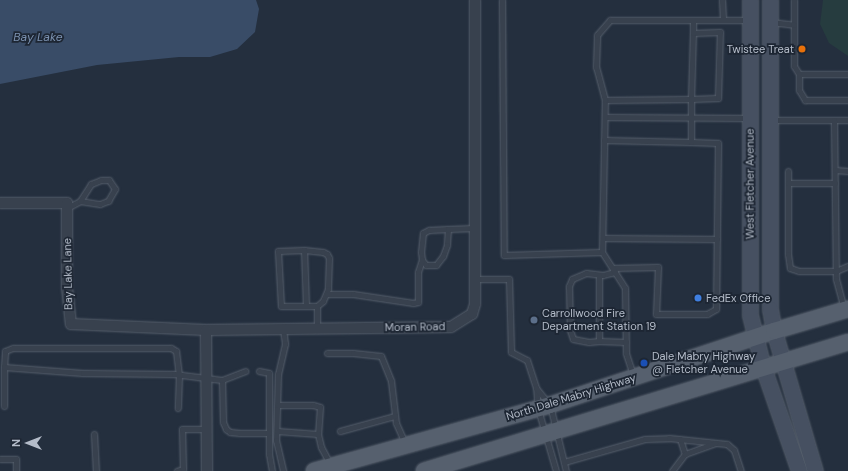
<!DOCTYPE html>
<style>
body{margin:0}
#map{position:relative;width:848px;height:471px;overflow:hidden;background:#242f3e;font-family:"DM Sans",sans-serif}
div>[style]{position:absolute}
.green>*{inset:0;background:#263c3f}
.water>*{inset:0;background:#394c67}
.roads{filter:drop-shadow(0 0 1px #565f6c) drop-shadow(0 0 1px #565f6c)}
.lane>*{height:5px;margin:-2.5px;padding:0 2.5px;transform-origin:2.5px;border-radius:2.5px;background:#38414e}
.street>*{height:10px;margin:-5px;padding:0 5px;transform-origin:5px;border-radius:5px;background:#38414e}
.secondary>*{height:15px;margin:-7.5px;padding:0 7.5px;transform-origin:7.5px;border-radius:7.5px;background:#465061}
.primary>*{height:16px;margin:-8px;padding:0 8px;transform-origin:8px;border-radius:8px;background:#56606e}
.dots>*{width:11px;height:11px;translate:-50% -50%;box-sizing:border-box;border:2px solid #1d2633;border-radius:50%}
span{translate:-50% -50%;white-space:nowrap;text-align:center;line-height:1.15;-webkit-text-stroke:3.5px #1d2633;paint-order:stroke}
.poi-label{font-size:11px;color:#b4bcc9}
.right{translate:-100% -50%;text-align:right}
.left{translate:0 -50%;text-align:left}
.street-label{font-size:11px;color:#b4bcc9}
.water-label{font-size:12px;color:#7c92b1;font-style:italic}
.north{position:absolute;left:8px;top:423px;width:40px;height:40px;-webkit-text-stroke:3px #1d2633;paint-order:stroke;rotate:270deg;font-size:11px;font-weight:700;line-height:16px;text-align:center;color:#b4bcc9}
.north::after{content:'';display:block;margin:auto;width:14px;height:18px;background:#b4bcc9;clip-path:polygon(50% 0,100% 100%,50% 72%,0 100%)}
</style>
<div id="map">
<div class="green">
<i style="clip-path:polygon(823px 0,848px 0,848px 56px,829px 43px,820px 24px)"></i>
</div>
<div class="water">
<i style="clip-path:polygon(0 0,256px 0,259px 9px,255px 32px,237px 49px,210px 57px,179px 57px,97px 65px,0 84px)"></i>
</div>
<div class="roads">
<div class="lane">
<i style="left:502px;top:0;width:255px;rotate:89.6deg"></i>
<i style="left:504px;top:255px;width:98px;rotate:-1.8deg"></i>
<i style="left:722px;top:0;width:20px;rotate:87deg"></i>
<i style="left:794px;top:0;width:66px;rotate:90deg"></i>
<i style="left:794px;top:66px;width:9px;rotate:58deg"></i>
<i style="left:799px;top:74px;width:49px"></i>
<i style="left:771px;top:22px;width:23px;rotate:7deg"></i>
<i style="left:799px;top:74px;width:16px;rotate:90deg"></i>
<i style="left:799px;top:90px;width:12px;rotate:59deg"></i>
<i style="left:805px;top:100px;width:43px"></i>
<i style="left:605px;top:100px;width:86px;rotate:-0.7deg"></i>
<i style="left:691px;top:99px;width:66px;rotate:-88.3deg"></i>
<i style="left:605px;top:117px;width:143px;rotate:0.4deg"></i>
<i style="left:772px;top:120px;width:76px"></i>
<i style="left:834px;top:120px;width:159px;rotate:89.3deg"></i>
<i style="left:836px;top:279px;width:30px;rotate:75deg"></i>
<i style="left:604px;top:140px;width:87px;rotate:1.3deg"></i>
<i style="left:835px;top:170px;width:13px;rotate:4deg"></i>
<i style="left:788px;top:171px;width:83px;rotate:90deg"></i>
<i style="left:788px;top:254px;width:14px;rotate:82deg"></i>
<i style="left:790px;top:268px;width:9px;rotate:18deg"></i>
<i style="left:799px;top:271px;width:37px"></i>
<i style="left:836px;top:271px;width:13px;rotate:-23deg"></i>
<i style="left:788px;top:183px;width:47px"></i>
<i style="left:67px;top:208px;width:15px;rotate:-28deg"></i>
<i style="left:80px;top:201px;width:20px;rotate:9deg"></i>
<i style="left:100px;top:204px;width:9px;rotate:-21deg"></i>
<i style="left:108px;top:201px;width:14px;rotate:-60deg"></i>
<i style="left:115px;top:189px;width:11px;rotate:-124deg"></i>
<i style="left:109px;top:180px;width:8px;rotate:180deg"></i>
<i style="left:101px;top:180px;width:11px;rotate:158deg"></i>
<i style="left:91px;top:184px;width:20px;rotate:123deg"></i>
<i style="left:448px;top:229px;width:16px;rotate:94deg"></i>
<i style="left:447px;top:245px;width:12px;rotate:110deg"></i>
<i style="left:443px;top:256px;width:11px;rotate:128deg"></i>
<i style="left:436px;top:265px;width:10px;rotate:180deg"></i>
<i style="left:426px;top:265px;width:6px;rotate:-129deg"></i>
<i style="left:422px;top:260px;width:8px;rotate:-97deg"></i>
<i style="left:421px;top:252px;width:19px;rotate:-84deg"></i>
<i style="left:423px;top:233px;width:7px;rotate:-27deg"></i>
<i style="left:429px;top:230px;width:19px;rotate:-3deg"></i>
<i style="left:448px;top:229px;width:27px;rotate:-2deg"></i>
<i style="left:603px;top:238px;width:114px;rotate:0.5deg"></i>
<i style="left:304px;top:250px;width:19px;rotate:6deg"></i>
<i style="left:323px;top:252px;width:4px;rotate:27deg"></i>
<i style="left:327px;top:254px;width:4px;rotate:63deg"></i>
<i style="left:329px;top:258px;width:31px;rotate:92deg"></i>
<i style="left:328px;top:289px;width:13px;rotate:113deg"></i>
<i style="left:323px;top:301px;width:8px;rotate:140deg"></i>
<i style="left:613px;top:268px;width:45px;rotate:-1.3deg"></i>
<i style="left:658px;top:267px;width:47px;rotate:92.4deg"></i>
<i style="left:656px;top:314px;width:51px"></i>
<i style="left:707px;top:314px;width:10px;rotate:-29deg"></i>
<i style="left:716px;top:309px;width:166px;rotate:-89.3deg"></i>
<i style="left:718px;top:143px;width:27px;rotate:-178deg"></i>
<i style="left:691px;top:142px;width:43px;rotate:-90deg"></i>
<i style="left:691px;top:99px;width:27px;rotate:-2deg"></i>
<i style="left:718px;top:98px;width:66px;rotate:-88.3deg"></i>
<i style="left:720px;top:32px;width:27px;rotate:178deg"></i>
<i style="left:693px;top:33px;width:13px;rotate:-90deg"></i>
<i style="left:615px;top:272px;width:12px;rotate:166deg"></i>
<i style="left:603px;top:275px;width:17px;rotate:-173deg"></i>
<i style="left:586px;top:273px;width:15px;rotate:157deg"></i>
<i style="left:572px;top:279px;width:8px;rotate:113deg"></i>
<i style="left:569px;top:286px;width:44px;rotate:88.7deg"></i>
<i style="left:570px;top:330px;width:9px;rotate:72deg"></i>
<i style="left:573px;top:339px;width:16px;rotate:11deg"></i>
<i style="left:589px;top:342px;width:10px;rotate:-6deg"></i>
<i style="left:599px;top:341px;width:27px;rotate:2deg"></i>
<i style="left:599px;top:275px;width:66px;rotate:90deg"></i>
<i style="left:475px;top:279px;width:34px"></i>
<i style="left:509px;top:279px;width:73px;rotate:88.4deg"></i>
<i style="left:511px;top:352px;width:18px;rotate:27deg"></i>
<i style="left:527px;top:360px;width:29px;rotate:72deg"></i>
<i style="left:327px;top:294px;width:26px"></i>
<i style="left:353px;top:294px;width:61px;rotate:8.5deg"></i>
<i style="left:413px;top:303px;width:5px;rotate:-11deg"></i>
<i style="left:418px;top:302px;width:30px;rotate:-90deg"></i>
<i style="left:418px;top:272px;width:13px;rotate:-72deg"></i>
<i style="left:306px;top:306px;width:56px;rotate:-92deg"></i>
<i style="left:304px;top:250px;width:26px;rotate:178deg"></i>
<i style="left:278px;top:251px;width:55px;rotate:86.9deg"></i>
<i style="left:281px;top:306px;width:36px"></i>
<i style="left:317px;top:306px;width:22px;rotate:90deg"></i>
<i style="left:283px;top:329px;width:15px;rotate:82deg"></i>
<i style="left:285px;top:344px;width:31px;rotate:103deg"></i>
<i style="left:278px;top:374px;width:66px;rotate:91.7deg"></i>
<i style="left:276px;top:440px;width:32px;rotate:77deg"></i>
<i style="left:327px;top:353px;width:26px"></i>
<i style="left:353px;top:353px;width:28px;rotate:6deg"></i>
<i style="left:381px;top:356px;width:27px;rotate:68deg"></i>
<i style="left:391px;top:381px;width:42px;rotate:83.2deg"></i>
<i style="left:396px;top:423px;width:22px;rotate:66deg"></i>
<i style="left:4px;top:367px;width:16px;rotate:-86deg"></i>
<i style="left:5px;top:351px;width:9px;rotate:-21deg"></i>
<i style="left:13px;top:348px;width:158px"></i>
<i style="left:171px;top:348px;width:6px;rotate:31deg"></i>
<i style="left:176px;top:351px;width:24px;rotate:83deg"></i>
<i style="left:179px;top:375px;width:33px;rotate:92deg"></i>
<i style="left:259px;top:371px;width:10px;rotate:11deg"></i>
<i style="left:269px;top:373px;width:81px;rotate:90deg"></i>
<i style="left:269px;top:454px;width:17px;rotate:80deg"></i>
<i style="left:633px;top:375px;width:23px;rotate:-108deg"></i>
<i style="left:626px;top:353px;width:65px;rotate:-90.9deg"></i>
<i style="left:625px;top:288px;width:43px;rotate:-122.6deg"></i>
<i style="left:602px;top:252px;width:152px;rotate:-88.9deg"></i>
<i style="left:605px;top:100px;width:34px;rotate:-105deg"></i>
<i style="left:596px;top:67px;width:32px;rotate:-88deg"></i>
<i style="left:597px;top:35px;width:20px;rotate:-49deg"></i>
<i style="left:610px;top:20px;width:139px"></i>
<i style="left:222px;top:380px;width:42px;rotate:88.6deg"></i>
<i style="left:223px;top:422px;width:8px;rotate:67deg"></i>
<i style="left:226px;top:429px;width:5px;rotate:37deg"></i>
<i style="left:230px;top:432px;width:10px;rotate:6deg"></i>
<i style="left:240px;top:433px;width:29px"></i>
<i style="left:278px;top:405px;width:35px"></i>
<i style="left:313px;top:405px;width:7px;rotate:16deg"></i>
<i style="left:320px;top:407px;width:27px;rotate:94deg"></i>
<i style="left:318px;top:434px;width:13px;rotate:77deg"></i>
<i style="left:321px;top:447px;width:19px;rotate:62deg"></i>
<i style="left:4px;top:406px;width:39px;rotate:-90deg"></i>
<i style="left:4px;top:367px;width:79px;rotate:4.3deg"></i>
<i style="left:83px;top:373px;width:91px;rotate:0.6deg"></i>
<i style="left:174px;top:374px;width:48px;rotate:7.1deg"></i>
<i style="left:222px;top:380px;width:25px;rotate:-21deg"></i>
<i style="left:277px;top:431px;width:41px;rotate:4.2deg"></i>
<i style="left:340px;top:431px;width:57px;rotate:-15.3deg"></i>
<i style="left:94px;top:434px;width:37px;rotate:87deg"></i>
<i style="left:680px;top:439px;width:16px;rotate:72deg"></i>
<i style="left:0;top:459px;width:16px"></i>
<i style="left:16px;top:459px;width:12px;rotate:90deg"></i>
<i style="left:564px;top:462px;width:84px;rotate:-15.9deg"></i>
<i style="left:645px;top:439px;width:24px;rotate:-2deg"></i>
<i style="left:669px;top:438px;width:58px;rotate:5.9deg"></i>
<i style="left:727px;top:444px;width:9px;rotate:41deg"></i>
<i style="left:734px;top:450px;width:22px;rotate:72deg"></i>
<i style="left:177px;top:471px;width:6px;rotate:-18deg"></i>
<i style="left:183px;top:469px;width:40px;rotate:-91.4deg"></i>
<i style="left:182px;top:429px;width:24px"></i>
<i style="left:556px;top:471px;width:65px;rotate:-106.2deg"></i>
<i style="left:538px;top:409px;width:21px;rotate:-95deg"></i>
<i style="left:536px;top:388px;width:22px;rotate:51deg"></i>
<i style="left:550px;top:405px;width:68px;rotate:76.4deg"></i>
<i style="left:672px;top:471px;width:21px;rotate:-53deg"></i>
<i style="left:685px;top:454px;width:32px;rotate:-20deg"></i>
</div>
<div class="street">
<i style="left:0;top:203px;width:67px"></i>
<i style="left:67px;top:203px;width:84px;rotate:90deg"></i>
<i style="left:67px;top:287px;width:37px;rotate:84deg"></i>
<i style="left:71px;top:324px;width:135px;rotate:2.5deg"></i>
<i style="left:206px;top:330px;width:245px;rotate:-0.7deg"></i>
<i style="left:451px;top:327px;width:25px;rotate:-32deg"></i>
<i style="left:472px;top:314px;width:10px;rotate:-73deg"></i>
<i style="left:475px;top:304px;width:304px;rotate:-90deg"></i>
<i style="left:206px;top:330px;width:141px;rotate:89.6deg"></i>
</div>
<div class="secondary">
<i style="left:750px;top:0;width:315px;rotate:90deg"></i>
<i style="left:750px;top:315px;width:54px;rotate:76deg"></i>
<i style="left:763px;top:367px;width:110px;rotate:70.9deg"></i>
<i style="left:770px;top:0;width:309px;rotate:90deg"></i>
<i style="left:770px;top:309px;width:22px;rotate:80deg"></i>
<i style="left:774px;top:331px;width:146px;rotate:73.7deg"></i>
</div>
<div class="primary">
<i style="left:314px;top:471px;width:245px;rotate:-15.6deg"></i>
<i style="left:550px;top:405px;width:236px;rotate:-18.3deg"></i>
<i style="left:774px;top:331px;width:77px;rotate:-16.6deg"></i>
<i style="left:424px;top:471px;width:443px;rotate:-16.9deg"></i>
</div>
</div>
<div class="dots">
<i style="left:802px;top:49px;background:#e8710a"></i>
<i style="left:698px;top:298px;background:#3f7fe0"></i>
<i style="left:534px;top:320px;background:#5c6f8a"></i>
<i style="left:644px;top:363px;background:#1a4fb4"></i>
</div>
<div class="poi-label">
<span class="right" style="left:794px;top:49px">Twistee Treat</span>
<span class="left" style="left:706px;top:298px">FedEx Office</span>
<span class="left" style="left:542px;top:320px">Carrollwood Fire<br>Department Station 19</span>
<span class="left" style="left:652px;top:363px">Dale Mabry Highway<br>@ Fletcher Avenue</span>
</div>
<div class="street-label">
<span style="left:750px;top:184px;rotate:-90deg">West Fletcher Avenue</span>
<span style="left:68px;top:274px;rotate:-91deg">Bay Lake Lane</span>
<span style="left:415px;top:327px;rotate:-1deg">Moran Road</span>
<span style="left:571px;top:397px;rotate:-17deg">North Dale Mabry Highway</span>
</div>
<div class="water-label">
<span style="left:38px;top:38px">Bay Lake</span>
</div>
<div class="north">N</div>
</div>
